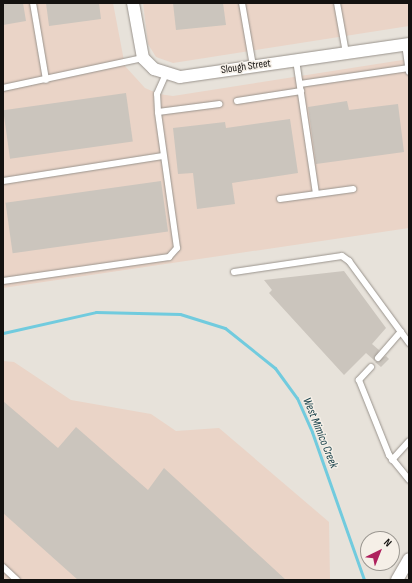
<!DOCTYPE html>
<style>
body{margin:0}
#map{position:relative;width:412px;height:583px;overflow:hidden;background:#e7e2da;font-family:"Sofia Sans Condensed",sans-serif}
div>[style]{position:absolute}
.industrial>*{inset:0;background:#ead4c7}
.stream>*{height:3px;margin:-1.5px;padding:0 1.5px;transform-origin:1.5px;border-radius:1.5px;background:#71cbde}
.building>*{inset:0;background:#cbc5bd;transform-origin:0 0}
.roads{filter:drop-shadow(0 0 1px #99938c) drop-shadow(0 0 1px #99938c)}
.service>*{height:6px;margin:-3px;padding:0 3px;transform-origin:3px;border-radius:3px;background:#fff}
.minor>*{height:12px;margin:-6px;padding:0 6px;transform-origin:6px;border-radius:6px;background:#fff}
span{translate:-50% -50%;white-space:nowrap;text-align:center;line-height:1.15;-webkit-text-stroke:3px #f5efe7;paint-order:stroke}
.street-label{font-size:11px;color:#141210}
.water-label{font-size:12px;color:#19424b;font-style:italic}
.frame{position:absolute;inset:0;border:4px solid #141210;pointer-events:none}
.north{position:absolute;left:360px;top:531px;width:40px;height:40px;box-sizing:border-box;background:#f5efe7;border:1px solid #9b9791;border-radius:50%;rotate:43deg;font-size:11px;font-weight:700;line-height:16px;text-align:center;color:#141210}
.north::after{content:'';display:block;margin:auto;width:14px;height:18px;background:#ae215d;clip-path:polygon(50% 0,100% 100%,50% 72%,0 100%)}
</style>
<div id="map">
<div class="industrial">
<i style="clip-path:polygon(3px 3px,113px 3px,125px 66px,145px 88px,159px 94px,173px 96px,409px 59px,409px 228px,3px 288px)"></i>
<i style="clip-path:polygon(143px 3px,409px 3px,409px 26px,173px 63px,156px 57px,148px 44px)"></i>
<i style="clip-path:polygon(3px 361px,14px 362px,71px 400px,151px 414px,176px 431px,219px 428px,329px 522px,330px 580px,3px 580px)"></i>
</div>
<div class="stream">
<i style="left:3px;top:333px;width:95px;rotate:-12.7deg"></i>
<i style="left:96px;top:312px;width:84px;rotate:1.4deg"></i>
<i style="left:180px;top:314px;width:47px;rotate:17.3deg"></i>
<i style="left:225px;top:328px;width:64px;rotate:38.7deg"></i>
<i style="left:275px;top:368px;width:37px;rotate:54deg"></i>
<i style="left:297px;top:398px;width:37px;rotate:66deg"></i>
<i style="left:312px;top:432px;width:157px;rotate:70.6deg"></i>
</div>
<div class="building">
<i style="clip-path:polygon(3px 3px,23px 3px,26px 21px,3px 25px)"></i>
<i style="clip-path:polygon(46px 3px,99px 3px,101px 19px,49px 26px)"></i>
<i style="clip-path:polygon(173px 3px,223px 3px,226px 25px,176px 30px)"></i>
<i style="left:126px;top:93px;width:49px;height:124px;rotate:82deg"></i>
<i style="clip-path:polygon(347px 101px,349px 110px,398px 104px,404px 152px,316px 164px,308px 107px)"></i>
<i style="clip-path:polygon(290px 119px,298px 173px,232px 183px,235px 204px,197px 209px,193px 173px,178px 174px,173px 128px,225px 122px,226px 128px)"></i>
<i style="left:161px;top:181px;width:51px;height:157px;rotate:82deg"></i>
<i style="clip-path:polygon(344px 271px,386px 328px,372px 344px,379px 350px,375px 361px,366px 353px,344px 375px,269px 293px,272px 290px,264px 280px)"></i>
<i style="clip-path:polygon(386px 356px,389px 359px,381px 367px,375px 362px)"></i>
<i style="clip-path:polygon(3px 401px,58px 448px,76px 427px,148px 490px,164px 468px,286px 580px,78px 580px,3px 513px)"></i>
</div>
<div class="roads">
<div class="service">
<i style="left:33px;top:3px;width:78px;rotate:80.4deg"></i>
<i style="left:242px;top:3px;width:64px;rotate:80.1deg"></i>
<i style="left:337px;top:3px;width:51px;rotate:79.8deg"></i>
<i style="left:405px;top:44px;width:28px;rotate:82deg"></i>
<i style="left:296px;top:60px;width:135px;rotate:81.5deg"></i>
<i style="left:300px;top:84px;width:110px;rotate:-8.4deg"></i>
<i style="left:3px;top:88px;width:143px;rotate:-12.1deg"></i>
<i style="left:237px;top:101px;width:65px;rotate:-8.9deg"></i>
<i style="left:158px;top:112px;width:62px;rotate:-7.5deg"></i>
<i style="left:3px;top:181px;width:162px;rotate:-8.9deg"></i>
<i style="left:280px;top:199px;width:74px;rotate:-7.8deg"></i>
<i style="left:234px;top:272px;width:109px;rotate:-8.4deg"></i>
<i style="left:342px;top:256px;width:9px;rotate:36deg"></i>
<i style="left:349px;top:261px;width:102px;rotate:53.8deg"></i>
<i style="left:3px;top:281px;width:168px;rotate:-8.2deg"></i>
<i style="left:169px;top:257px;width:12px;rotate:-48deg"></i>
<i style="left:177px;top:248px;width:137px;rotate:-98deg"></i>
<i style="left:158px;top:112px;width:18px;rotate:-93deg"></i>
<i style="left:157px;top:94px;width:22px;rotate:-66deg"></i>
<i style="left:378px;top:358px;width:35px;rotate:-49deg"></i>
<i style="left:371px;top:367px;width:18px;rotate:133deg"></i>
<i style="left:359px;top:380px;width:81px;rotate:68.2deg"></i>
<i style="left:389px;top:455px;width:32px;rotate:51deg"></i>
<i style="left:392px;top:460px;width:25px;rotate:-48deg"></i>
<i style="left:3px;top:567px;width:19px;rotate:43deg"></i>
</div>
<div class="minor">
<i style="left:133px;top:3px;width:56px;rotate:79.7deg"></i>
<i style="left:143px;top:58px;width:16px;rotate:45deg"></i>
<i style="left:154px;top:69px;width:27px;rotate:17deg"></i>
<i style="left:180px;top:77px;width:231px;rotate:-8.2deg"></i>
<i style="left:397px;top:580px;width:24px;rotate:-60deg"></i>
</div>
</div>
<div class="street-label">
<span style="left:246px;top:67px;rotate:-8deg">Slough Street</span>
</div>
<div class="water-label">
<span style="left:320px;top:433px;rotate:68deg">West Mimico Creek</span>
</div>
<div class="frame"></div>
<div class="north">N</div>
</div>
